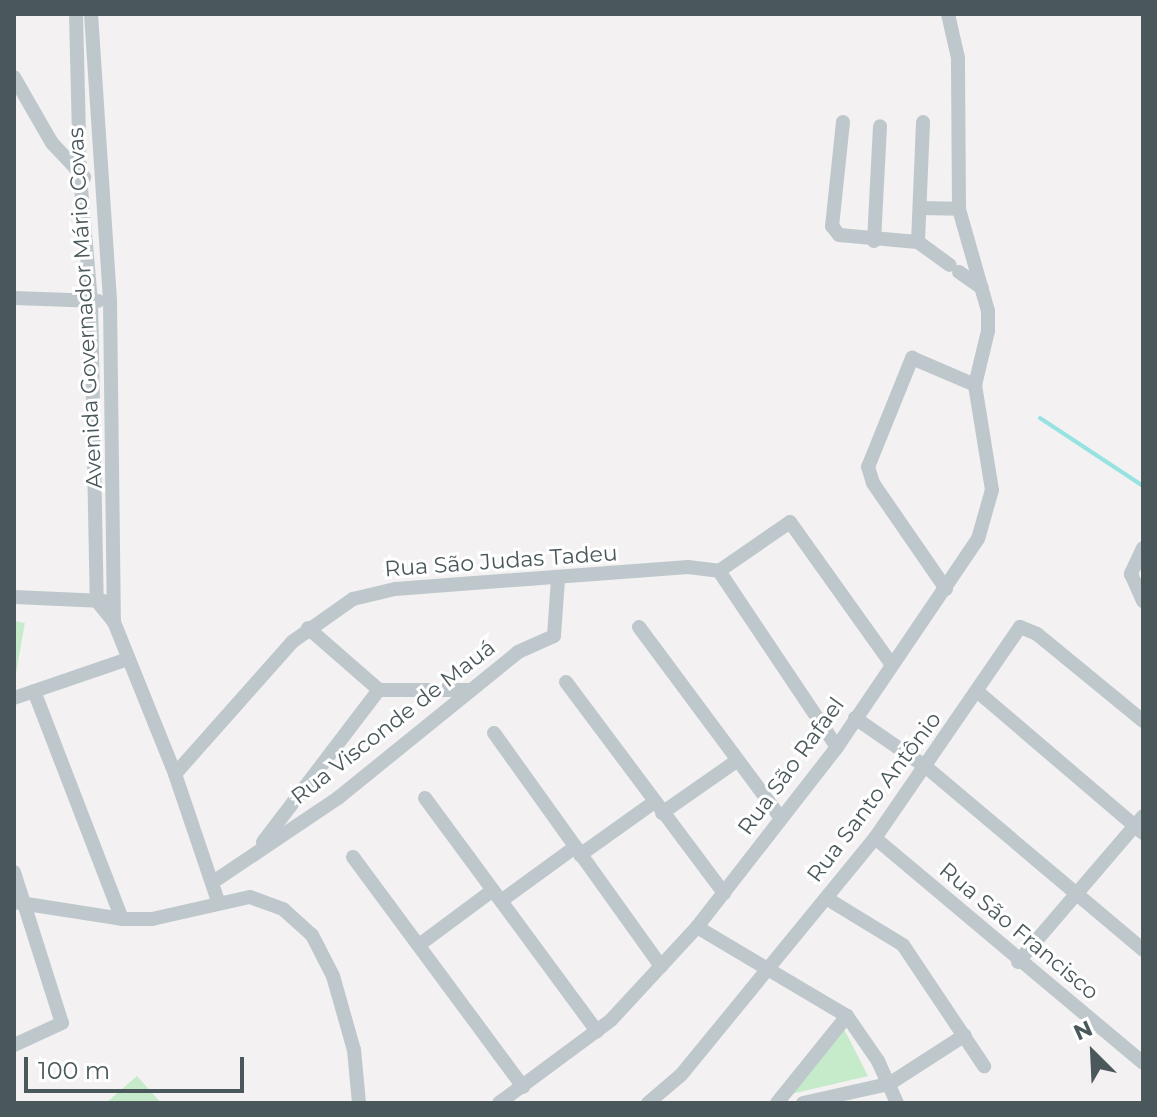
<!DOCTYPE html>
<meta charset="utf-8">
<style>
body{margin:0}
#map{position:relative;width:1157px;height:1117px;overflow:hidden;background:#f3f1f1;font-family:Montserrat,sans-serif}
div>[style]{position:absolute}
.green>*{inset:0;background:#c5ebca;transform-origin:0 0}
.stream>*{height:4px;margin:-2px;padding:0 2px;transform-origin:2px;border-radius:2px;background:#96e3e1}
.minor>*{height:14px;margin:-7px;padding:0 7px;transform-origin:7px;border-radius:7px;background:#bec8cc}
span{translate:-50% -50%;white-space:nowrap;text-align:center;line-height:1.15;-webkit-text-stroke:6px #fff;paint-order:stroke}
.street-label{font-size:22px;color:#4a585c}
.frame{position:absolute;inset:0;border:16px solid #4a585c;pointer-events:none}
.north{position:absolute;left:1053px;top:1013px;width:80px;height:80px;-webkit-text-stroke:6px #fff;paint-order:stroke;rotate:336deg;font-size:22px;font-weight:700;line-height:32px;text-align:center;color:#4a585c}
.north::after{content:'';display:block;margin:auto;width:28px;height:36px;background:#4a585c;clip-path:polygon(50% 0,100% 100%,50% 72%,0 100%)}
.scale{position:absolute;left:24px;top:1057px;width:220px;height:36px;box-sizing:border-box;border:4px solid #4a585c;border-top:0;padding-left:10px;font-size:24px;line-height:28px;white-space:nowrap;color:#4a585c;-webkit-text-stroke:6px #fff;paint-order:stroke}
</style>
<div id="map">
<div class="green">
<i style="left:14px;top:621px;width:11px;height:62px;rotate:10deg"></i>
<i style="clip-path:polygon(845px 1031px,868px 1076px,791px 1094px,843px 1030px)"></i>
<i style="clip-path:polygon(137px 1076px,161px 1103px,106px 1103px)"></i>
</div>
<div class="stream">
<i style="left:1040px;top:418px;width:123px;rotate:33.4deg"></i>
</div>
<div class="minor">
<i style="left:76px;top:14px;width:162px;rotate:88.6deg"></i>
<i style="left:80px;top:176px;width:125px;rotate:85deg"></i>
<i style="left:91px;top:301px;width:300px;rotate:88.9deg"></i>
<i style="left:97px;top:601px;width:27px;rotate:51deg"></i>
<i style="left:114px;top:622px;width:164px;rotate:68.1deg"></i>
<i style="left:175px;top:774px;width:134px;rotate:71.3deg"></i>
<i style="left:91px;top:14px;width:288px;rotate:86.2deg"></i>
<i style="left:110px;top:301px;width:321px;rotate:89.3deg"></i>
<i style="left:14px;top:77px;width:76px;rotate:60.1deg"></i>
<i style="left:52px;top:143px;width:47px;rotate:46.7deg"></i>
<i style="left:843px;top:122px;width:105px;rotate:96deg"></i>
<i style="left:832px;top:226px;width:11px;rotate:52deg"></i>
<i style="left:839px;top:235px;width:79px;rotate:5.1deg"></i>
<i style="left:918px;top:242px;width:39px;rotate:36deg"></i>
<i style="left:920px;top:208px;width:39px;rotate:1deg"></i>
<i style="left:874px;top:241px;width:115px;rotate:-87deg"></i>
<i style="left:918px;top:242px;width:120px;rotate:-87.6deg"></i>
<i style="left:959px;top:272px;width:28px;rotate:35deg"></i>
<i style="left:14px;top:298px;width:84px;rotate:2deg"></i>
<i style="left:1143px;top:548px;width:29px;rotate:115deg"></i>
<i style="left:1131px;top:574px;width:30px;rotate:66deg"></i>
<i style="left:719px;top:571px;width:212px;rotate:56.2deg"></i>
<i style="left:946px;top:589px;width:129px;rotate:-124.6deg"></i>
<i style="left:873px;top:483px;width:17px;rotate:-107deg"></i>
<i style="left:868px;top:467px;width:118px;rotate:-68deg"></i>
<i style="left:912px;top:358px;width:69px;rotate:23.2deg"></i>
<i style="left:14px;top:597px;width:90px;rotate:2.5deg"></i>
<i style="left:639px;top:627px;width:238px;rotate:53.4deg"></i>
<i style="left:308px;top:628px;width:94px;rotate:41.1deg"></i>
<i style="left:566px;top:682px;width:264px;rotate:53.2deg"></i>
<i style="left:34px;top:691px;width:244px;rotate:68.9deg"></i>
<i style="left:978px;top:692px;width:217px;rotate:40.5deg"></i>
<i style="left:14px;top:698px;width:117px;rotate:-18.9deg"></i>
<i style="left:855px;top:718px;width:86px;rotate:34.6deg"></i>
<i style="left:926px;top:767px;width:284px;rotate:40.1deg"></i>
<i style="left:494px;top:733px;width:287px;rotate:54.4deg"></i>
<i style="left:175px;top:774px;width:176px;rotate:-48.4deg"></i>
<i style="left:292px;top:642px;width:75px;rotate:-35.2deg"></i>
<i style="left:353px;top:599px;width:43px;rotate:-13.4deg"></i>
<i style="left:395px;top:589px;width:294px;rotate:-4.3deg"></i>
<i style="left:688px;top:567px;width:31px;rotate:7deg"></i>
<i style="left:719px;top:571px;width:86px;rotate:-34.6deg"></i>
<i style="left:790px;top:522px;width:172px;rotate:54.5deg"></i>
<i style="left:425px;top:798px;width:290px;rotate:53.6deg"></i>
<i style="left:662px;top:813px;width:89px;rotate:-34.9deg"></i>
<i style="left:875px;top:838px;width:350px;rotate:40deg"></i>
<i style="left:263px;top:842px;width:191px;rotate:-52.7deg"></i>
<i style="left:379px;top:690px;width:91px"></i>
<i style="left:580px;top:855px;width:90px;rotate:-35.5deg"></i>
<i style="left:353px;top:857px;width:286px;rotate:53.5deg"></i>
<i style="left:14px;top:872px;width:158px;rotate:72.4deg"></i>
<i style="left:62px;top:1023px;width:53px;rotate:155.4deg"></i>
<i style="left:213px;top:882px;width:151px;rotate:-33.9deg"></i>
<i style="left:338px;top:798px;width:232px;rotate:-39deg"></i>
<i style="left:518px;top:652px;width:39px;rotate:-24deg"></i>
<i style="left:554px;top:636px;width:57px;rotate:-86deg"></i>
<i style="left:826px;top:898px;width:90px;rotate:31.4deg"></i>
<i style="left:903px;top:945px;width:146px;rotate:56.2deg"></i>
<i style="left:501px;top:901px;width:92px;rotate:-36.1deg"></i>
<i style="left:14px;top:902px;width:109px;rotate:8.9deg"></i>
<i style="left:122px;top:919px;width:30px"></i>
<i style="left:152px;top:919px;width:100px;rotate:-12.7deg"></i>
<i style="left:250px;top:897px;width:35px;rotate:20deg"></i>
<i style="left:283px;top:909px;width:39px;rotate:42deg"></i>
<i style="left:312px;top:935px;width:46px;rotate:62.9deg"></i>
<i style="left:333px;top:976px;width:77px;rotate:74.2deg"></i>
<i style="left:354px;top:1050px;width:53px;rotate:84.6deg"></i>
<i style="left:697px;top:927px;width:174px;rotate:30.7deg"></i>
<i style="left:847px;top:1016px;width:55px;rotate:55.4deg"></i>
<i style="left:878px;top:1061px;width:46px;rotate:65.7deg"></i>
<i style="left:419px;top:945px;width:92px;rotate:-36.6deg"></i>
<i style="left:1018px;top:962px;width:192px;rotate:-49.4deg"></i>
<i style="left:499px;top:1103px;width:139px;rotate:-36.5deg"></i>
<i style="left:611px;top:1020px;width:127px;rotate:-47.2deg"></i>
<i style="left:697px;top:927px;width:228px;rotate:-52.1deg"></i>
<i style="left:837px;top:747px;width:251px;rotate:-55.9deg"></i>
<i style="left:978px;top:539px;width:51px;rotate:-74.1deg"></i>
<i style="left:992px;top:490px;width:106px;rotate:-99.2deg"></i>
<i style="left:975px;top:385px;width:56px;rotate:-76.5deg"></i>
<i style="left:988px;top:331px;width:20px;rotate:-90deg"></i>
<i style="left:988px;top:311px;width:106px;rotate:-105.9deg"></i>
<i style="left:959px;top:209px;width:151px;rotate:-90.4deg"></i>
<i style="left:958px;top:58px;width:45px;rotate:-102.8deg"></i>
<i style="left:648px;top:1103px;width:43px;rotate:-40.3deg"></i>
<i style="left:681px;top:1075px;width:306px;rotate:-50.7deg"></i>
<i style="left:875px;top:838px;width:256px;rotate:-55.5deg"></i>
<i style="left:1020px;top:627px;width:18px;rotate:22deg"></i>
<i style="left:1037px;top:634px;width:137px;rotate:39.4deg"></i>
<i style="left:777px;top:1103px;width:112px;rotate:-51.2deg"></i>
<i style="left:803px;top:1103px;width:88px;rotate:-12.5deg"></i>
<i style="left:889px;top:1084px;width:90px;rotate:-32.8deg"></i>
</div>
<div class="street-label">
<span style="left:85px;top:308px;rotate:-93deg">Avenida Governador Mário Covas</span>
<span style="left:501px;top:561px;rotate:-4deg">Rua São Judas Tadeu</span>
<span style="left:393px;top:722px;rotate:-38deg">Rua Visconde de Mauá</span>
<span style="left:791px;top:766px;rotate:-54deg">Rua São Rafael</span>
<span style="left:874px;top:797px;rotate:-53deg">Rua Santo Antônio</span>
<span style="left:1019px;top:931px;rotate:40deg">Rua São Francisco</span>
</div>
<div class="frame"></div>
<div class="north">N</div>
<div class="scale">100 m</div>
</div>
